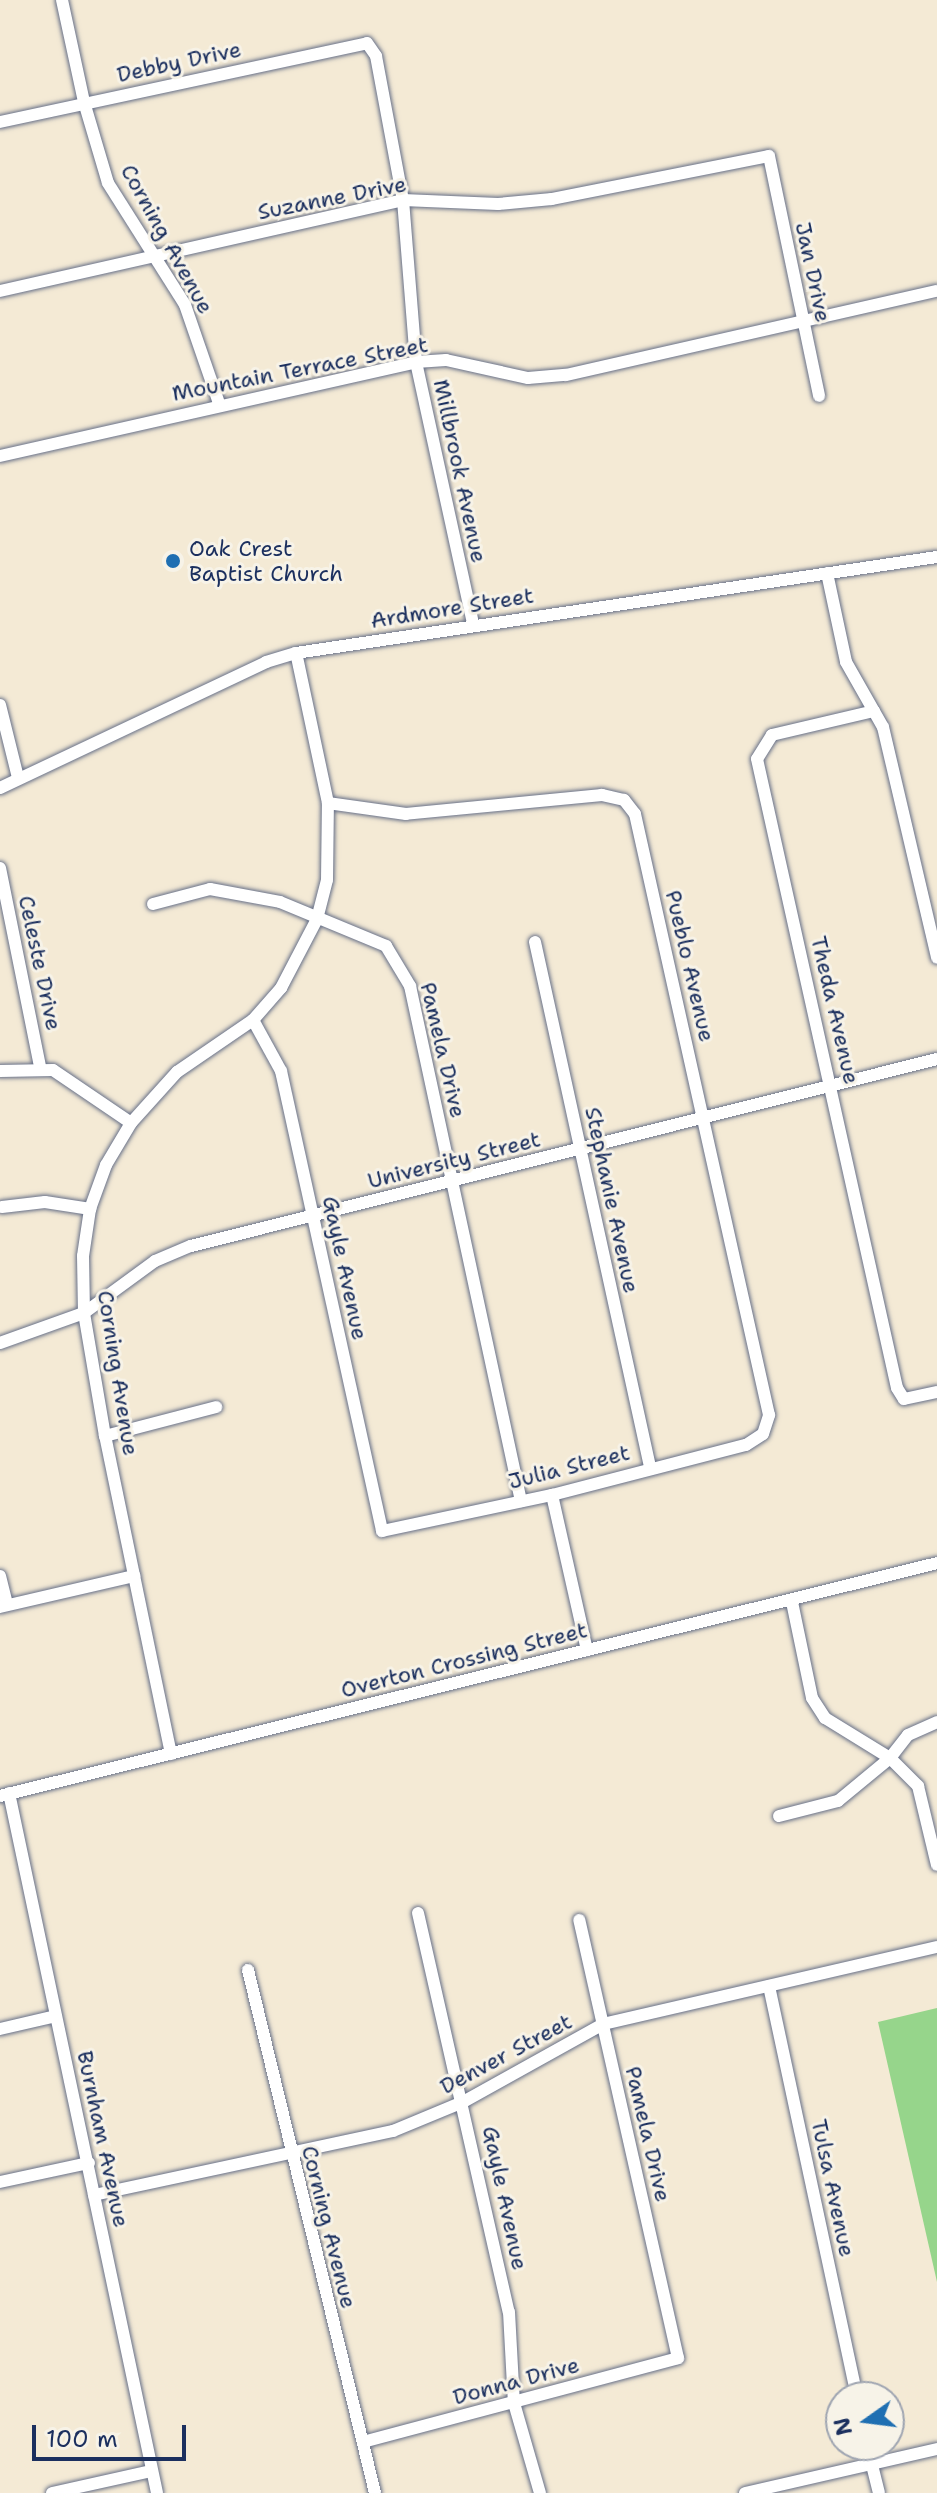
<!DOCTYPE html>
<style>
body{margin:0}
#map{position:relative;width:937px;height:2493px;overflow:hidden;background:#f4ead5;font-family:"Shantell Sans",sans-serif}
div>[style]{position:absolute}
.green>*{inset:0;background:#96d58b}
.roads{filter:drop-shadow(0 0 2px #677088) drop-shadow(0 0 2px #677088)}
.minor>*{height:12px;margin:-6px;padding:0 6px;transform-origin:6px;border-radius:6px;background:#fff}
.dots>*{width:22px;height:22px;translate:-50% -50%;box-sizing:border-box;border:4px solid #f7f3e8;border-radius:50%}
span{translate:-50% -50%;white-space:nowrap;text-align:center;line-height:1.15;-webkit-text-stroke:6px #f7f3e8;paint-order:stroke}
.street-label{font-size:22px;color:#1b2f5e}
.poi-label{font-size:22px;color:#1b2f5e}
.left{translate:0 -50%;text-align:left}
.north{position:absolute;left:825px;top:2381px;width:80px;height:80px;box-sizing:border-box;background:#f7f3e8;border:2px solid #9fa5b1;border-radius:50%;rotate:256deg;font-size:22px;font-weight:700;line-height:32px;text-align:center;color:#1b2f5e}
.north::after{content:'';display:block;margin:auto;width:28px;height:36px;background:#1f6fb2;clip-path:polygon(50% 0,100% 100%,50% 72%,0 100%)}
.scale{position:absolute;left:32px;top:2425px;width:154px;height:36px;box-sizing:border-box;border:4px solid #1b2f5e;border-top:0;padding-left:10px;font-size:24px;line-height:28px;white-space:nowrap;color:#1b2f5e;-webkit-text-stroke:6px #f7f3e8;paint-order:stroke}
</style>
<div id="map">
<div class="green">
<i style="clip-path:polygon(937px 2008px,937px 2282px,878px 2022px)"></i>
</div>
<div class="roads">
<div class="minor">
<i style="left:62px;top:0;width:104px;rotate:77.8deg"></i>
<i style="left:84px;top:102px;width:84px;rotate:73.5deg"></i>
<i style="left:108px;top:183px;width:144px;rotate:57.7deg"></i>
<i style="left:185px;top:305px;width:104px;rotate:70.9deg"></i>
<i style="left:0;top:122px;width:375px;rotate:-12.1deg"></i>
<i style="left:367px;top:43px;width:16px;rotate:55deg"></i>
<i style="left:376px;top:56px;width:147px;rotate:79.4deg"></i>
<i style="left:403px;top:200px;width:163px;rotate:85.4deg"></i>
<i style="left:416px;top:362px;width:268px;rotate:77.7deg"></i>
<i style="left:0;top:291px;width:413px;rotate:-12.7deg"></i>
<i style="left:403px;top:200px;width:95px;rotate:2.4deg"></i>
<i style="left:498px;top:204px;width:54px;rotate:-5.3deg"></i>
<i style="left:552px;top:199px;width:221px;rotate:-11.2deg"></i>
<i style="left:769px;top:156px;width:245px;rotate:78.2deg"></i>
<i style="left:0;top:456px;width:426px;rotate:-12.7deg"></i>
<i style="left:416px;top:362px;width:30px;rotate:-4deg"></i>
<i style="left:446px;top:360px;width:84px;rotate:12.4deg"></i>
<i style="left:528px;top:378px;width:38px;rotate:-5deg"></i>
<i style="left:566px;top:375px;width:380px;rotate:-12.8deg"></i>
<i style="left:827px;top:573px;width:91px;rotate:77.9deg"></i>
<i style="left:846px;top:662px;width:75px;rotate:60.4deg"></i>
<i style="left:883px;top:727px;width:237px;rotate:76.8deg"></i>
<i style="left:0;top:705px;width:75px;rotate:76.1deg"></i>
<i style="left:874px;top:711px;width:105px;rotate:166.8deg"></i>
<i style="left:772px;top:735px;width:28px;rotate:122deg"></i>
<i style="left:757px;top:759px;width:644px;rotate:77.45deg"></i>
<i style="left:897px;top:1388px;width:13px;rotate:58deg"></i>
<i style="left:904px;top:1399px;width:34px;rotate:-12deg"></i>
<i style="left:0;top:788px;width:294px;rotate:-25.3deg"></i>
<i style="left:266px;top:662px;width:31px;rotate:-17deg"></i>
<i style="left:296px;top:653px;width:648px;rotate:-8.52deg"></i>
<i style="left:0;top:868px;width:203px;rotate:78.6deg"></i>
<i style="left:153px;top:904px;width:59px;rotate:-14.7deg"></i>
<i style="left:210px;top:889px;width:71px;rotate:10.5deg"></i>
<i style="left:280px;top:902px;width:115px;rotate:22.5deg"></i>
<i style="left:386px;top:946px;width:47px;rotate:59deg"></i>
<i style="left:410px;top:986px;width:527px;rotate:77.84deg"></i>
<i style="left:535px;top:942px;width:537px;rotate:77.64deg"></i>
<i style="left:253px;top:1020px;width:58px;rotate:61.2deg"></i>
<i style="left:281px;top:1071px;width:471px;rotate:77.6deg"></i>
<i style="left:382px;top:1531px;width:174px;rotate:-12deg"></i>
<i style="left:552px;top:1495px;width:200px;rotate:-14.5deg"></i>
<i style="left:746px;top:1445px;width:20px;rotate:-33deg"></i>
<i style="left:763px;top:1434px;width:20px;rotate:-72deg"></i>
<i style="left:769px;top:1415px;width:616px;rotate:-102.57deg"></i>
<i style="left:635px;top:814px;width:18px;rotate:-128deg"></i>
<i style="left:624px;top:800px;width:23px;rotate:-167deg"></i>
<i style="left:602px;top:795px;width:197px;rotate:174.5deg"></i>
<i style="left:406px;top:814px;width:79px;rotate:-172deg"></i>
<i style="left:0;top:1071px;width:53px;rotate:-1.1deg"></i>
<i style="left:53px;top:1070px;width:94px;rotate:34.2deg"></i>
<i style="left:2px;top:1207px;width:43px;rotate:-6.6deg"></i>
<i style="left:45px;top:1202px;width:46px;rotate:8.8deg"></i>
<i style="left:0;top:1343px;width:89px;rotate:-19.7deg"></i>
<i style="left:84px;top:1313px;width:88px;rotate:-36.2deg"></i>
<i style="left:155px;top:1261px;width:39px;rotate:-23deg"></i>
<i style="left:191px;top:1246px;width:769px;rotate:-14.07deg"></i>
<i style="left:105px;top:1436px;width:115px;rotate:-14.6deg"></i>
<i style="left:552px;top:1495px;width:159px;rotate:77.3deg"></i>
<i style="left:0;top:1576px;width:29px;rotate:76deg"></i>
<i style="left:792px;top:1602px;width:98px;rotate:78.2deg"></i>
<i style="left:812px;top:1698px;width:24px;rotate:57deg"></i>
<i style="left:825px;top:1718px;width:76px;rotate:31.6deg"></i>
<i style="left:890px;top:1758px;width:40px;rotate:45deg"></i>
<i style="left:918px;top:1786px;width:81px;rotate:76.5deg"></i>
<i style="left:0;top:1607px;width:138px;rotate:-13deg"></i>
<i style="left:171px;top:1754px;width:325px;rotate:-101.7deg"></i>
<i style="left:105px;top:1436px;width:125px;rotate:-99.7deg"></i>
<i style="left:84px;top:1313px;width:57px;rotate:-91deg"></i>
<i style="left:83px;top:1256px;width:48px;rotate:-81.5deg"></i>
<i style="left:90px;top:1209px;width:47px;rotate:-70deg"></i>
<i style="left:106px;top:1165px;width:49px;rotate:-59.2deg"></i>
<i style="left:131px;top:1123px;width:69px;rotate:-48deg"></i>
<i style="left:177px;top:1072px;width:92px;rotate:-34.4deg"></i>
<i style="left:253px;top:1020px;width:43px;rotate:-48.8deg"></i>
<i style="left:281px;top:988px;width:78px;rotate:-62.4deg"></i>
<i style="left:317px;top:919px;width:40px;rotate:-75.6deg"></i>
<i style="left:327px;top:880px;width:77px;rotate:-89.3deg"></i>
<i style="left:328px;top:803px;width:153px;rotate:-102deg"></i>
<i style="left:9px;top:1793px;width:715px;rotate:78.06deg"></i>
<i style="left:0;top:1796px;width:966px;rotate:-13.96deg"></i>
<i style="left:779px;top:1816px;width:61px;rotate:-14.3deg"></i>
<i style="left:838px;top:1801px;width:67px;rotate:-39.6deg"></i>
<i style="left:890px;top:1758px;width:29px;rotate:-52deg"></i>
<i style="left:908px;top:1735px;width:32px;rotate:-24deg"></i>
<i style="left:418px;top:1913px;width:409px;rotate:77.2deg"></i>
<i style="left:509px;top:2312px;width:91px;rotate:86.9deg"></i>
<i style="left:514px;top:2403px;width:94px;rotate:73.9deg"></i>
<i style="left:248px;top:1970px;width:538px;rotate:76.35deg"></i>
<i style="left:769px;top:1986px;width:420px;rotate:77.9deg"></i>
<i style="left:0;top:2029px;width:57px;rotate:-13.1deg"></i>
<i style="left:0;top:2182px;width:91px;rotate:-12.1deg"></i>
<i style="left:94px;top:2195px;width:306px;rotate:-12.1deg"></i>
<i style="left:393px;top:2131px;width:76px;rotate:-22.5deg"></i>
<i style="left:463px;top:2102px;width:160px;rotate:-29.1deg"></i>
<i style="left:603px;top:2024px;width:343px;rotate:-13deg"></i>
<i style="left:363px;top:2442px;width:326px;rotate:-14.9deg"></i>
<i style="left:678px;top:2358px;width:449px;rotate:-102.7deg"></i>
<i style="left:867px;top:2445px;width:49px;rotate:76deg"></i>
<i style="left:52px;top:2493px;width:101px;rotate:-12.5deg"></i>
<i style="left:745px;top:2493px;width:197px;rotate:-12.9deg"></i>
</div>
</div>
<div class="dots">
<i style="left:173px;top:561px;background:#1f6fb2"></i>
</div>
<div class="street-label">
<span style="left:179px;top:62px;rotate:-12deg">Debby Drive</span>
<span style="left:332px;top:198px;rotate:-11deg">Suzanne Drive</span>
<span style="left:167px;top:239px;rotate:61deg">Corning Avenue</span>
<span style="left:813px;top:272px;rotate:78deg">Jan Drive</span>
<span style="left:300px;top:369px;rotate:-11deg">Mountain Terrace Street</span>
<span style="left:460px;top:471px;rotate:78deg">Millbrook Avenue</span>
<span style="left:452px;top:608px;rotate:-9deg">Ardmore Street</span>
<span style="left:40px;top:963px;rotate:78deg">Celeste Drive</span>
<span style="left:690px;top:966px;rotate:77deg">Pueblo Avenue</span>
<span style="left:835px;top:1010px;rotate:77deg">Theda Avenue</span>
<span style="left:443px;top:1050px;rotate:77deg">Pamela Drive</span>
<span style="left:454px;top:1160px;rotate:-14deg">University Street</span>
<span style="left:612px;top:1200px;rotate:78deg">Stephanie Avenue</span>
<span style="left:345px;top:1268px;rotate:78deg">Gayle Avenue</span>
<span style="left:118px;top:1373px;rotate:81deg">Corning Avenue</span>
<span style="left:569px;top:1467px;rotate:-14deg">Julia Street</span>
<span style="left:464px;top:1660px;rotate:-14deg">Overton Crossing Street</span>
<span style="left:506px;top:2054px;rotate:-28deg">Denver Street</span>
<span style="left:648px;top:2134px;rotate:77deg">Pamela Drive</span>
<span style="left:103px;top:2139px;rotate:78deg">Burnham Avenue</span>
<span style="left:833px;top:2188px;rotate:78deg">Tulsa Avenue</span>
<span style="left:505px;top:2198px;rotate:78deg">Gayle Avenue</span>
<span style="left:329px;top:2227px;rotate:76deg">Corning Avenue</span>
<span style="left:516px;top:2381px;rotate:-15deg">Donna Drive</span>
</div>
<div class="poi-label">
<span class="left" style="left:189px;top:561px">Oak Crest<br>Baptist Church</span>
</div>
<div class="north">N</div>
<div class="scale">100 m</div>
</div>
